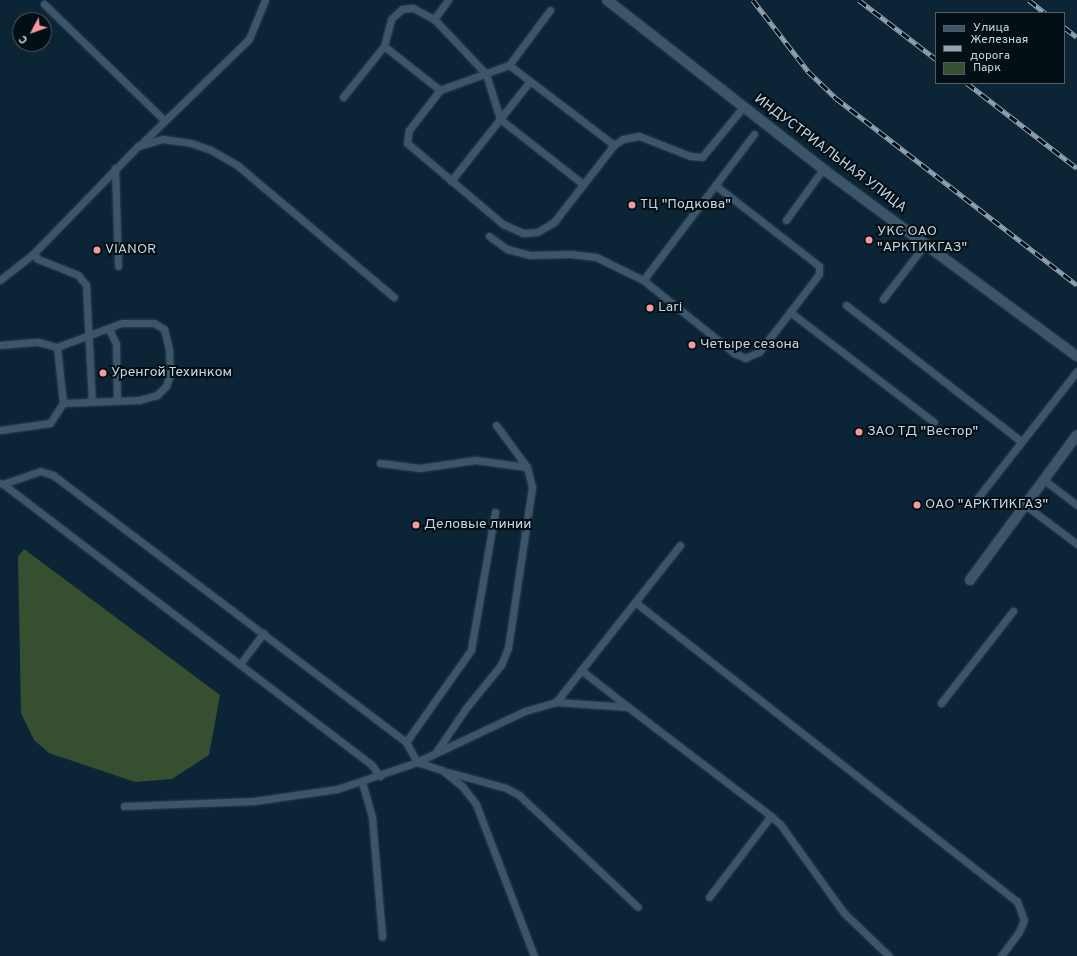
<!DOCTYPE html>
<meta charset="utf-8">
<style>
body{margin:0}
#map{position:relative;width:1077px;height:956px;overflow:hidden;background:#0b2537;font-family:Overpass,sans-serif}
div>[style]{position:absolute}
.green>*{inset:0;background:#364f31}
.roads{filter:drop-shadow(0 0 1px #2f3e4d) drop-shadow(0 0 1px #2f3e4d)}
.service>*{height:7px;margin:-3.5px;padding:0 3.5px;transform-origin:3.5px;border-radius:3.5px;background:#3b566a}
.minor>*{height:10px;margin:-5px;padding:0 5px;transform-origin:5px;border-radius:5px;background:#3b566a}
.rail>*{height:4.5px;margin-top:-2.25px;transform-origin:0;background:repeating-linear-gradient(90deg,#040e15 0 9px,#91a3b0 0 18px);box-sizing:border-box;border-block:1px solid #91a3b0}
.dots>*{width:11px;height:11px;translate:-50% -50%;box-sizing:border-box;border:2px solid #040e15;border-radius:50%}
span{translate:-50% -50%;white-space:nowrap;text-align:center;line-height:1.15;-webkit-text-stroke:4px #040e15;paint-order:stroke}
.street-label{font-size:14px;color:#c5d5e0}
.poi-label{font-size:14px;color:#c5d5e0}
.left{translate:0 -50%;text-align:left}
.legend{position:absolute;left:935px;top:12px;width:130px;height:72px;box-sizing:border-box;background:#040e15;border:1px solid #515e66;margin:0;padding:5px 7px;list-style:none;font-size:12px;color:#c5d5e0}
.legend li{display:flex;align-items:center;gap:8px;height:20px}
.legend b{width:20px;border:1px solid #515e66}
.north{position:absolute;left:12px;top:12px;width:40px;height:40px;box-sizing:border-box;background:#040e15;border:1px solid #515e66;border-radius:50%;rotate:229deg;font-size:11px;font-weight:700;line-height:16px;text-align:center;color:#c5d5e0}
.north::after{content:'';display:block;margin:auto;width:14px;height:18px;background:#f59b9d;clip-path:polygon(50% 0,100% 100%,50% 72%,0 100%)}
</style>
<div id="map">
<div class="green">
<i style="clip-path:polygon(24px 549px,220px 695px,209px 755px,172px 779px,135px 782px,49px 753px,34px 740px,21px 713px,18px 557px)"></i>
</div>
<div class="roads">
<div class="service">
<i style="left:448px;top:0;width:24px;rotate:126deg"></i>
<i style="left:434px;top:19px;width:76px;rotate:46.6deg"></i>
<i style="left:486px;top:74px;width:47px;rotate:72.7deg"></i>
<i style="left:500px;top:119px;width:105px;rotate:38.1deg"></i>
<i style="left:44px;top:4px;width:167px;rotate:44deg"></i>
<i style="left:550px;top:10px;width:69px;rotate:126.7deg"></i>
<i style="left:509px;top:65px;width:73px;rotate:160.1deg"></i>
<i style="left:440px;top:90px;width:51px;rotate:127.8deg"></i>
<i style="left:409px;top:130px;width:13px;rotate:99deg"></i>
<i style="left:407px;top:143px;width:126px;rotate:40.2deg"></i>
<i style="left:503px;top:224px;width:22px;rotate:24deg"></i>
<i style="left:523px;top:233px;width:14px;rotate:-4deg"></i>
<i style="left:537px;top:232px;width:20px;rotate:-30deg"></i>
<i style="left:554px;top:222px;width:98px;rotate:-52.1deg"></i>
<i style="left:384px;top:46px;width:28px;rotate:-75deg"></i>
<i style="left:391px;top:19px;width:15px;rotate:-42deg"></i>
<i style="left:402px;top:9px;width:11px;rotate:-5deg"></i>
<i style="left:413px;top:8px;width:24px;rotate:28deg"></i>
<i style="left:509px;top:65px;width:132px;rotate:37.3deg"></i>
<i style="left:614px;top:145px;width:11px;rotate:-34deg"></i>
<i style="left:623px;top:139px;width:16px;rotate:-11deg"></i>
<i style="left:639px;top:136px;width:55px;rotate:21.4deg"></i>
<i style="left:690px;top:156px;width:12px;rotate:5deg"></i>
<i style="left:702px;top:157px;width:66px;rotate:-50.5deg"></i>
<i style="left:343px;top:97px;width:65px;rotate:-51.2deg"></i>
<i style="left:384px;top:46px;width:71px;rotate:38.2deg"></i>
<i style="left:754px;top:134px;width:183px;rotate:127.2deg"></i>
<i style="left:643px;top:280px;width:117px;rotate:38.7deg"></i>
<i style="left:734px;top:353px;width:12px;rotate:24deg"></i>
<i style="left:745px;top:358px;width:15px;rotate:-23deg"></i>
<i style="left:759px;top:352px;width:51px;rotate:-52.2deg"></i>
<i style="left:790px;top:312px;width:181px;rotate:37.4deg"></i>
<i style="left:140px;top:145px;width:152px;rotate:-44.2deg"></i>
<i style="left:249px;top:39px;width:42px;rotate:-67.7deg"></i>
<i style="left:115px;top:168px;width:98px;rotate:88.2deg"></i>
<i style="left:451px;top:181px;width:127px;rotate:-51.7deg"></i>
<i style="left:715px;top:185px;width:132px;rotate:37.9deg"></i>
<i style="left:819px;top:266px;width:8px;rotate:90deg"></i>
<i style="left:819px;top:274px;width:48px;rotate:127.3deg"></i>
<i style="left:786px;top:220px;width:63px;rotate:-54deg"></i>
<i style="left:489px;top:236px;width:22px;rotate:36deg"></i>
<i style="left:507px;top:249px;width:24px;rotate:15deg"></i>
<i style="left:530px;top:255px;width:41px;rotate:-1.4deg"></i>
<i style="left:571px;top:254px;width:25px;rotate:7deg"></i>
<i style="left:596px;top:257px;width:52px;rotate:26.1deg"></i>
<i style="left:33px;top:254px;width:7px;rotate:45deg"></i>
<i style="left:38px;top:259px;width:43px;rotate:21.8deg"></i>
<i style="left:78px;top:275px;width:13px;rotate:51deg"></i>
<i style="left:86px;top:285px;width:117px;rotate:87.1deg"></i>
<i style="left:0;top:280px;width:42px;rotate:-38.2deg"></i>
<i style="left:33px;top:254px;width:151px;rotate:-45.8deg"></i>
<i style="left:138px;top:146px;width:26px;rotate:-16deg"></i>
<i style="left:163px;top:139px;width:28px;rotate:8deg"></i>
<i style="left:191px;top:143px;width:21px;rotate:19deg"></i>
<i style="left:211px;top:150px;width:30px;rotate:30deg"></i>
<i style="left:237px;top:165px;width:205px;rotate:40.1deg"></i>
<i style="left:883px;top:299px;width:71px;rotate:-52.5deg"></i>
<i style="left:846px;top:305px;width:222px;rotate:37.9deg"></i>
<i style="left:109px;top:329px;width:17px;rotate:65deg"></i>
<i style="left:116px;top:344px;width:57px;rotate:89deg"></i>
<i style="left:0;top:345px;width:38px;rotate:-5deg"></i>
<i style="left:38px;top:342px;width:20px;rotate:15deg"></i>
<i style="left:57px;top:347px;width:56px;rotate:83.9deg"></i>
<i style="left:63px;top:403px;width:24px;rotate:123deg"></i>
<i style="left:50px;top:423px;width:50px;rotate:172deg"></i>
<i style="left:57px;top:347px;width:69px;rotate:-20.3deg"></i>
<i style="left:122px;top:323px;width:32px"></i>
<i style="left:154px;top:323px;width:12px;rotate:31deg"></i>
<i style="left:164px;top:329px;width:21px;rotate:76deg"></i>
<i style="left:169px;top:349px;width:26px;rotate:88deg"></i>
<i style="left:170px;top:375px;width:12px;rotate:110deg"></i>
<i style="left:166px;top:386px;width:13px;rotate:135deg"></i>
<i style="left:157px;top:395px;width:19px;rotate:164deg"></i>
<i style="left:139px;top:400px;width:76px;rotate:177.7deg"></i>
<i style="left:380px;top:463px;width:40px;rotate:7.1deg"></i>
<i style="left:420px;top:468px;width:56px;rotate:-8.3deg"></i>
<i style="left:475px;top:460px;width:52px;rotate:7.7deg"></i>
<i style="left:1044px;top:480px;width:41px;rotate:37.1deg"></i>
<i style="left:0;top:483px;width:3px;rotate:18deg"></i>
<i style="left:3px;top:484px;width:39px;rotate:-19deg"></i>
<i style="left:40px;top:471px;width:14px;rotate:17deg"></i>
<i style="left:53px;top:475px;width:443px;rotate:37.1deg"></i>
<i style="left:3px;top:484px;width:462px;rotate:37.3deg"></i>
<i style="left:371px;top:764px;width:15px;rotate:53deg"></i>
<i style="left:972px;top:505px;width:170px;rotate:-51.9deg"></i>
<i style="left:1025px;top:505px;width:65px;rotate:36.9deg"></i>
<i style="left:495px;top:512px;width:140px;rotate:99.9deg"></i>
<i style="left:471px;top:650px;width:113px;rotate:125.2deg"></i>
<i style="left:406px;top:742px;width:23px;rotate:61deg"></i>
<i style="left:417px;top:762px;width:26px;rotate:18deg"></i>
<i style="left:442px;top:770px;width:26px;rotate:39deg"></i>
<i style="left:462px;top:786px;width:23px;rotate:52deg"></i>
<i style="left:476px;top:804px;width:163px;rotate:69.1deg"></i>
<i style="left:635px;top:602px;width:485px;rotate:38.1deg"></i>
<i style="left:1017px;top:901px;width:20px;rotate:70deg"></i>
<i style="left:1024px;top:920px;width:13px;rotate:113deg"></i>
<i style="left:1019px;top:932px;width:30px;rotate:127deg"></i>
<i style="left:240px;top:664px;width:39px;rotate:-53deg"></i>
<i style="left:581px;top:670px;width:60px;rotate:38.2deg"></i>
<i style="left:556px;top:702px;width:72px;rotate:4deg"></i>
<i style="left:628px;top:707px;width:180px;rotate:37.3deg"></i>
<i style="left:941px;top:703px;width:117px;rotate:-52deg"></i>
<i style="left:436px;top:752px;width:53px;rotate:-55.7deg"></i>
<i style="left:466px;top:708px;width:55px;rotate:-50.9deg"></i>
<i style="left:501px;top:665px;width:18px;rotate:-68deg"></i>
<i style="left:508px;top:648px;width:163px;rotate:-81.5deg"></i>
<i style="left:532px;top:487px;width:21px;rotate:-104deg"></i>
<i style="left:527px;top:467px;width:52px;rotate:-126.4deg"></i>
<i style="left:448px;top:772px;width:60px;rotate:15.4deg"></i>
<i style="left:506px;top:788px;width:15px;rotate:28deg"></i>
<i style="left:519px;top:795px;width:163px;rotate:43.3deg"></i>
<i style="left:362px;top:782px;width:36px;rotate:74deg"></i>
<i style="left:372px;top:817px;width:120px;rotate:85.2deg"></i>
<i style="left:124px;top:806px;width:130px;rotate:-2.2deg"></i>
<i style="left:254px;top:801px;width:84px;rotate:-8.2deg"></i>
<i style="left:337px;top:789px;width:84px;rotate:-18.6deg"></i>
<i style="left:417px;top:762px;width:119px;rotate:-25.3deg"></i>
<i style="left:525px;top:711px;width:32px;rotate:-16deg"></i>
<i style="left:556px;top:702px;width:200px;rotate:-51.7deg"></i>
<i style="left:709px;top:897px;width:102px;rotate:-52.6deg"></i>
<i style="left:771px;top:816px;width:12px;rotate:42deg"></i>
<i style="left:780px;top:824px;width:110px;rotate:54.3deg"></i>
<i style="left:844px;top:913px;width:62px;rotate:43.7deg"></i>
</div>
<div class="minor">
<i style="left:607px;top:0;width:274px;rotate:38deg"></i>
<i style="left:823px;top:169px;width:315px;rotate:36.4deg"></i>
<i style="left:970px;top:580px;width:180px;rotate:-53.6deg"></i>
</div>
</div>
<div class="rail">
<i style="left:753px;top:0;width:90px;rotate:52.2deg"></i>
<i style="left:808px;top:71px;width:39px;rotate:44deg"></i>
<i style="left:836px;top:98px;width:305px;rotate:37.8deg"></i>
<i style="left:859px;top:0;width:97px;rotate:37.5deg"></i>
<i style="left:1029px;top:0;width:21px;rotate:39deg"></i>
<i style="left:1064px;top:27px;width:16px;rotate:38deg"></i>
<i style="left:967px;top:83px;width:139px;rotate:37.7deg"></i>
</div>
<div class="dots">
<i style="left:632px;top:205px;background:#f59b9d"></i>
<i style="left:869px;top:240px;background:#f59b9d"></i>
<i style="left:97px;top:250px;background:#f59b9d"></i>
<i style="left:650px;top:308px;background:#f59b9d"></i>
<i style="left:692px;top:345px;background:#f59b9d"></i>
<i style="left:103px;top:373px;background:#f59b9d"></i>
<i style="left:859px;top:432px;background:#f59b9d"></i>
<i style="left:917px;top:505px;background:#f59b9d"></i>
<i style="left:416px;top:525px;background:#f59b9d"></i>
</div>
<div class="street-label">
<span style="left:830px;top:154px;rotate:37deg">ИНДУСТРИАЛЬНАЯ УЛИЦА</span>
</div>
<div class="poi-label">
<span class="left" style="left:640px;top:205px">ТЦ "Подкова"</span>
<span class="left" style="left:877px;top:240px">УКС ОАО<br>"АРКТИКГАЗ"</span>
<span class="left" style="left:105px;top:250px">VIANOR</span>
<span class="left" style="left:658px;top:308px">Lari</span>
<span class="left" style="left:700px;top:345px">Четыре сезона</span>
<span class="left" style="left:111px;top:373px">Уренгой Техинком</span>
<span class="left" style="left:867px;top:432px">ЗАО ТД "Вестор"</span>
<span class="left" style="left:925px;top:505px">ОАО "АРКТИКГАЗ"</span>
<span class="left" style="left:424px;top:525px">Деловые линии</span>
</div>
<ul class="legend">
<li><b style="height:5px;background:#3b566a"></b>Улица</li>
<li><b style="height:5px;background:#91a3b0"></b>Железная дорога</li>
<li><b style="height:11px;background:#364f31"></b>Парк</li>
</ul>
<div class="north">С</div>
</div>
